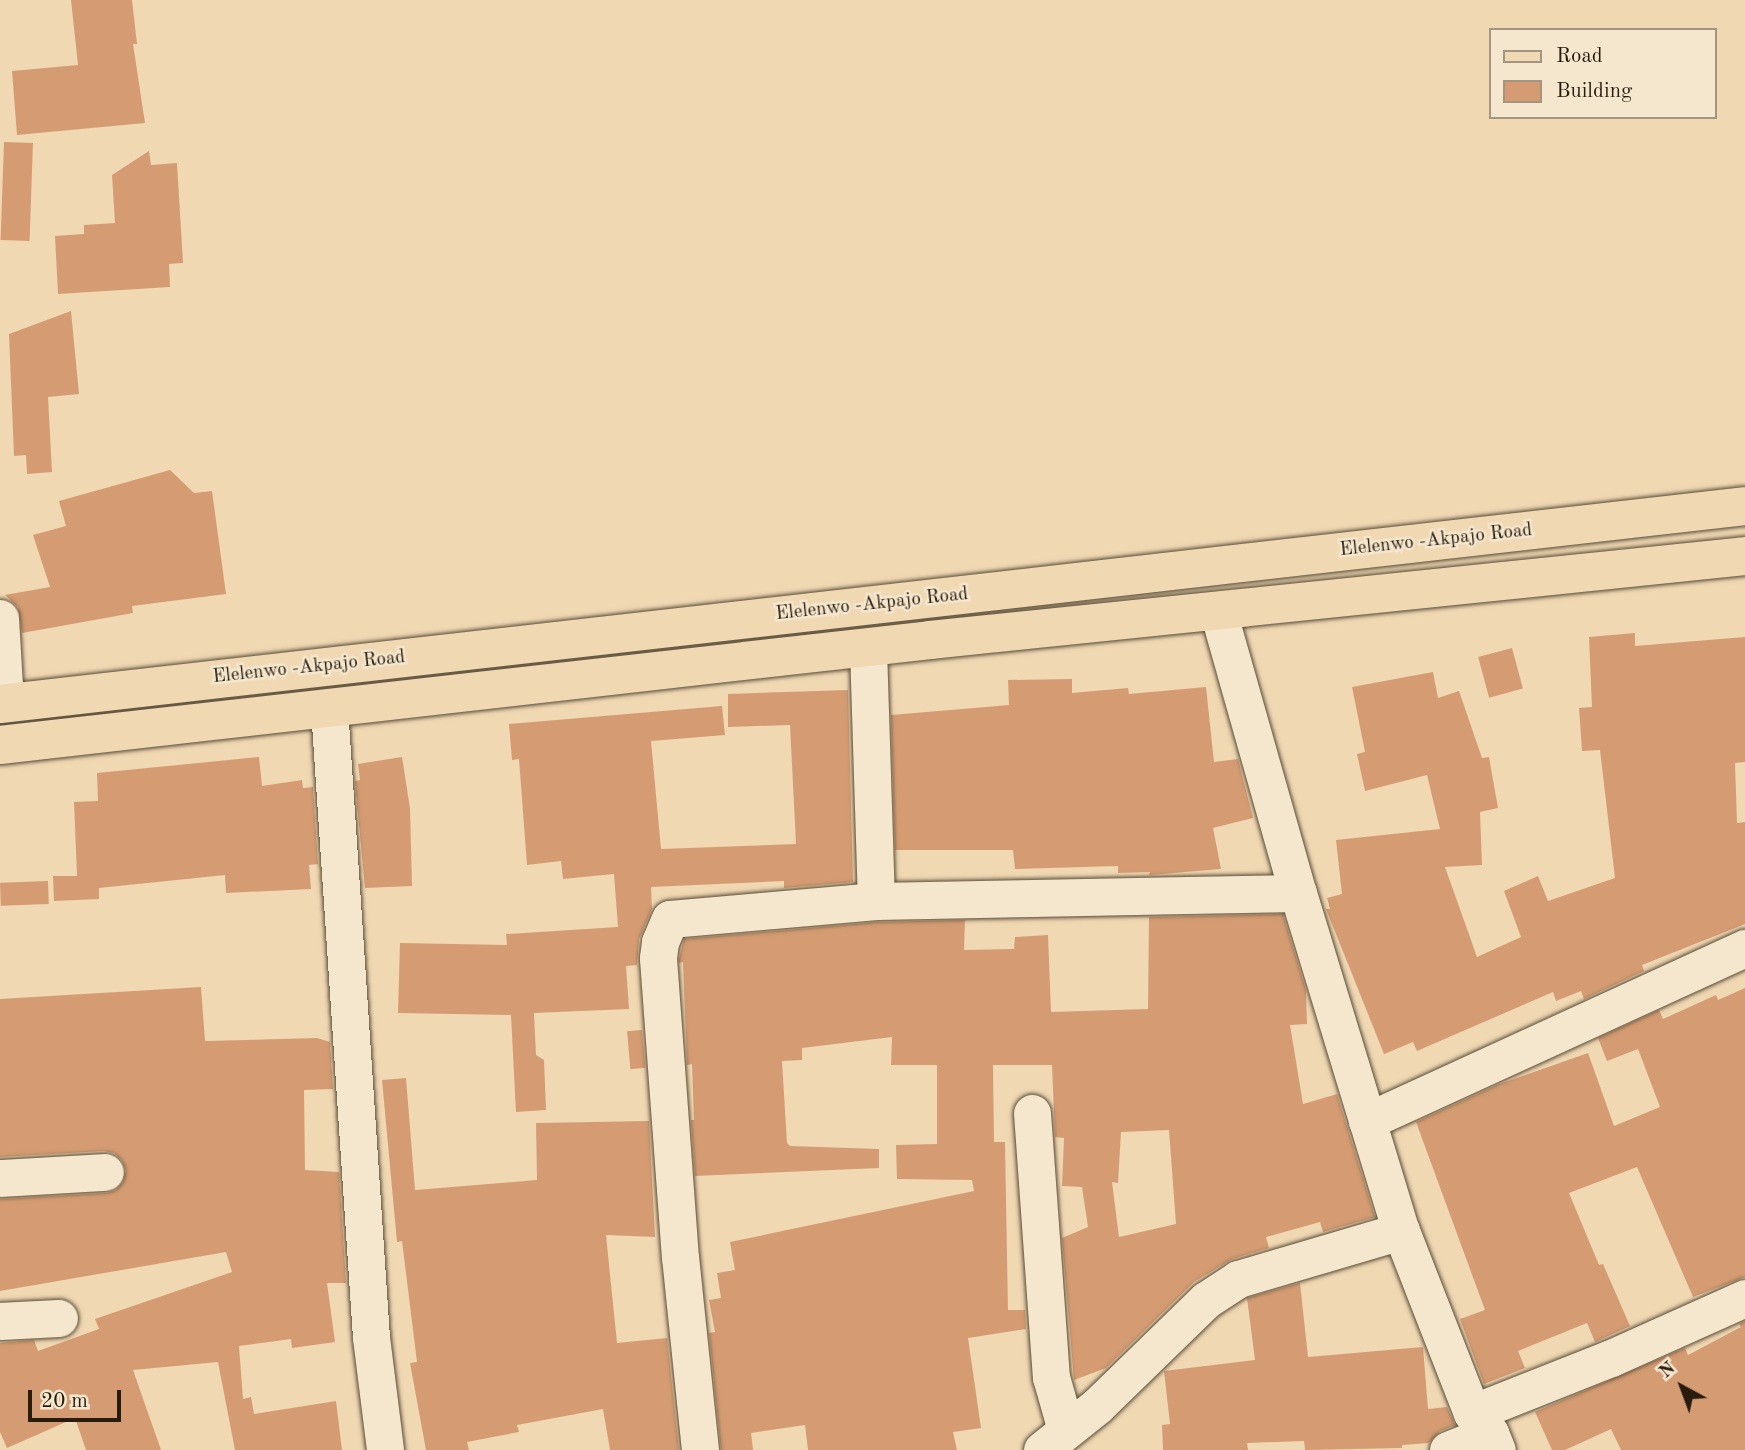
<!DOCTYPE html>
<style>
body{margin:0}
#map{position:relative;width:1745px;height:1450px;overflow:hidden;background:#f0d8b3;font-family:"Old Standard TT",serif}
div>[style]{position:absolute}
.building>*{inset:0;background:#d59c73;transform-origin:0 0}
.roads{filter:drop-shadow(0 0 2px #594b36) drop-shadow(0 0 2px #594b36)}
.minor>*{height:37px;margin:-18.5px;padding:0 18.5px;transform-origin:18.5px;border-radius:18.5px;background:#f5e6ce}
.major>*{height:38px;margin:-19px;padding:0 19px;transform-origin:19px;border-radius:19px;background:#f0d8b3}
span{translate:-50% -50%;white-space:nowrap;text-align:center;line-height:1.15;-webkit-text-stroke:5px #f5e6ce;paint-order:stroke}
.street-label{font-size:19px;color:#271c0d}
.legend{position:absolute;left:1489px;top:28px;width:228px;height:91px;box-sizing:border-box;background:#f5e6ce;border:2px solid #a39581;margin:0;padding:9px 12px;list-style:none;font-size:21px;color:#271c0d}
.legend li{display:flex;align-items:center;gap:14px;height:35px}
.legend b{width:35px;border:2px solid #a39581}
.north{position:absolute;left:1647px;top:1352px;width:70px;height:70px;-webkit-text-stroke:5px #f5e6ce;paint-order:stroke;rotate:319deg;font-size:19px;font-weight:700;line-height:28px;text-align:center;color:#271c0d}
.north::after{content:'';display:block;margin:auto;width:24px;height:32px;background:#271c0d;clip-path:polygon(50% 0,100% 100%,50% 72%,0 100%)}
.scale{position:absolute;left:28px;top:1390px;width:93px;height:32px;box-sizing:border-box;border:4px solid #271c0d;border-top:0;padding-left:9px;font-size:21px;line-height:24px;white-space:nowrap;color:#271c0d;-webkit-text-stroke:5px #f5e6ce;paint-order:stroke}
</style>
<div id="map">
<div class="building">
<i style="clip-path:polygon(71px 0,132px 0,137px 44px,133px 44px,145px 123px,17px 135px,12px 71px,78px 65px)"></i>
<i style="left:4px;top:142px;width:29px;height:98px;rotate:2deg"></i>
<i style="clip-path:polygon(149px 151px,151px 165px,177px 163px,183px 263px,169px 264px,170px 287px,58px 294px,55px 236px,84px 234px,84px 225px,115px 223px,112px 175px)"></i>
<i style="clip-path:polygon(71px 311px,79px 394px,48px 397px,52px 472px,27px 474px,26px 455px,14px 456px,9px 334px)"></i>
<i style="clip-path:polygon(170px 470px,194px 493px,212px 491px,226px 594px,132px 606px,133px 613px,22px 633px,18px 607px,5px 595px,50px 587px,33px 535px,66px 526px,59px 501px)"></i>
<i style="clip-path:polygon(1635px 633px,1635px 646px,1745px 637px,1745px 762px,1735px 763px,1737px 823px,1745px 822px,1745px 924px,1642px 965px,1644px 971px,1584px 999px,1581px 991px,1556px 1001px,1553px 992px,1417px 1051px,1413px 1042px,1384px 1054px,1326px 909px,1330px 909px,1327px 898px,1342px 894px,1336px 840px,1440px 829px,1427px 775px,1365px 791px,1357px 754px,1365px 752px,1352px 687px,1433px 672px,1438px 698px,1459px 691px,1482px 758px,1489px 757px,1498px 808px,1480px 812px,1482px 865px,1445px 867px,1477px 957px,1521px 937px,1504px 891px,1538px 876px,1548px 901px,1615px 878px,1600px 750px,1582px 751px,1579px 708px,1592px 707px,1589px 637px)"></i>
<i style="left:1512px;top:648px;width:42px;height:35px;rotate:75deg"></i>
<i style="clip-path:polygon(1072px 679px,1072px 693px,1128px 688px,1129px 694px,1206px 687px,1214px 762px,1238px 759px,1253px 818px,1213px 828px,1221px 869px,1149px 875px,1150px 872px,1118px 873px,1118px 866px,1015px 869px,1013px 850px,895px 850px,891px 715px,1009px 705px,1008px 680px)"></i>
<i style="clip-path:polygon(848px 690px,853px 882px,784px 888px,784px 881px,651px 887px,652px 909px,639px 939px,637px 965px,626px 966px,629px 1009px,534px 1013px,536px 1055px,544px 1060px,546px 1110px,516px 1112px,511px 1015px,398px 1013px,400px 943px,507px 945px,506px 934px,618px 927px,614px 874px,563px 879px,561px 861px,527px 865px,519px 759px,512px 760px,509px 724px,722px 706px,725px 735px,651px 741px,661px 849px,796px 844px,790px 725px,728px 727px,728px 694px)"></i>
<i style="clip-path:polygon(259px 757px,262px 786px,302px 780px,303px 788px,313px 787px,318px 864px,309px 865px,311px 889px,226px 893px,225px 875px,99px 888px,99px 899px,54px 901px,53px 876px,77px 876px,74px 802px,98px 801px,97px 773px)"></i>
<i style="clip-path:polygon(402px 757px,410px 808px,412px 886px,365px 888px,355px 781px,360px 780px,358px 764px)"></i>
<i style="left:48px;top:881px;width:23px;height:48px;rotate:88deg"></i>
<i style="clip-path:polygon(evenodd,1283px 914px,1306px 990px,1307px 1024px,1290px 1025px,1303px 1104px,1337px 1094px,1375px 1217px,1323px 1232px,1320px 1222px,1266px 1237px,1269px 1248px,1232px 1259px,1194px 1282px,1106px 1368px,1074px 1380px,1062px 1238px,1088px 1227px,1082px 1187px,1062px 1186px,1064px 1138px,1055px 1137px,1052px 1065px,993px 1065px,994px 1142px,1005px 1142px,1008px 1310px,1025px 1310px,1026px 1329px,968px 1338px,981px 1428px,953px 1432px,957px 1450px,808px 1450px,805px 1425px,751px 1433px,753px 1450px,721px 1450px,709px 1333px,715px 1332px,709px 1300px,721px 1298px,717px 1273px,735px 1270px,730px 1242px,974px 1191px,972px 1180px,897px 1179px,896px 1145px,937px 1144px,937px 1065px,891px 1065px,892px 1037px,802px 1048px,802px 1060px,782px 1061px,787px 1143px,790px 1146px,879px 1149px,879px 1168px,695px 1176px,691px 1120px,694px 1120px,692px 1064px,687px 1065px,683px 962px,679px 963px,679px 959px,684px 939px,877px 922px,965px 920px,964px 950px,1014px 949px,1015px 937px,1048px 935px,1051px 1012px,1148px 1009px,1149px 917px,1283px 914px,1169px 1130px,1176px 1224px,1119px 1237px,1112px 1182px,1118px 1183px,1121px 1132px,1169px 1130px)"></i>
<i style="clip-path:polygon(201px 987px,205px 1041px,317px 1038px,330px 1042px,333px 1089px,304px 1090px,305px 1170px,339px 1172px,346px 1283px,327px 1283px,335px 1342px,292px 1348px,291px 1339px,239px 1346px,243px 1399px,251px 1397px,254px 1414px,336px 1401px,342px 1450px,235px 1450px,218px 1362px,133px 1370px,161px 1450px,86px 1450px,75px 1418px,7px 1448px,0 1432px,0 1343px,34px 1340px,38px 1351px,99px 1329px,95px 1319px,232px 1272px,226px 1252px,0 1291px,0 1199px,107px 1193px,116px 1190px,123px 1182px,126px 1171px,122px 1160px,114px 1153px,104px 1151px,0 1157px,0 999px)"></i>
<i style="clip-path:polygon(1745px 988px,1745px 1277px,1693px 1297px,1637px 1167px,1569px 1193px,1599px 1265px,1603px 1264px,1630px 1326px,1595px 1342px,1587px 1323px,1518px 1351px,1525px 1368px,1484px 1384px,1460px 1319px,1485px 1310px,1416px 1122px,1497px 1085px,1588px 1053px,1614px 1126px,1660px 1107px,1638px 1049px,1607px 1061px,1598px 1038px,1659px 1010px,1663px 1019px,1716px 995px,1718px 1000px)"></i>
<i style="left:642px;top:1030px;width:38px;height:15px;rotate:85deg"></i>
<i style="clip-path:polygon(406px 1078px,415px 1190px,537px 1180px,536px 1123px,649px 1121px,655px 1237px,606px 1235px,617px 1343px,667px 1338px,679px 1450px,610px 1450px,603px 1409px,517px 1425px,519px 1432px,467px 1442px,469px 1450px,426px 1450px,410px 1363px,417px 1362px,402px 1241px,397px 1242px,382px 1080px)"></i>
<i style="clip-path:polygon(1300px 1283px,1308px 1357px,1423px 1347px,1428px 1409px,1447px 1407px,1455px 1425px,1440px 1431px,1429px 1443px,1402px 1445px,1402px 1448px,1305px 1450px,1304px 1441px,1247px 1443px,1248px 1450px,1163px 1450px,1162px 1425px,1170px 1424px,1164px 1371px,1255px 1360px,1247px 1298px)"></i>
<i style="clip-path:polygon(1745px 1321px,1745px 1450px,1621px 1450px,1611px 1429px,1565px 1450px,1552px 1450px,1535px 1412px,1685px 1348px,1688px 1355px,1741px 1327px,1739px 1324px)"></i>
</div>
<div class="roads">
<div class="minor">
<i style="left:1218px;top:611px;width:293px;rotate:74.2deg"></i>
<i style="left:1298px;top:893px;width:353px;rotate:73.1deg"></i>
<i style="left:1401px;top:1231px;width:195px;rotate:68.7deg"></i>
<i style="left:1472px;top:1413px;width:27px;rotate:48deg"></i>
<i style="left:1490px;top:1433px;width:18px;rotate:68deg"></i>
<i style="left:0;top:618px;width:85px;rotate:86.6deg"></i>
<i style="left:868px;top:648px;width:253px;rotate:88.2deg"></i>
<i style="left:329px;top:708px;width:630px;rotate:86.18deg"></i>
<i style="left:371px;top:1337px;width:114px;rotate:82.9deg"></i>
<i style="left:1032px;top:1113px;width:265px;rotate:85.9deg"></i>
<i style="left:1051px;top:1377px;width:55px;rotate:74.2deg"></i>
<i style="left:1367px;top:1121px;width:416px;rotate:-24.6deg"></i>
<i style="left:0;top:1178px;width:105px;rotate:-3.3deg"></i>
<i style="left:0;top:1321px;width:59px;rotate:-2.9deg"></i>
<i style="left:1472px;top:1413px;width:149px;rotate:-21.6deg"></i>
<i style="left:1611px;top:1358px;width:147px;rotate:-24.1deg"></i>
<i style="left:700px;top:1450px;width:193px;rotate:-95.9deg"></i>
<i style="left:680px;top:1258px;width:301px;rotate:-94.2deg"></i>
<i style="left:658px;top:958px;width:16px;rotate:-83deg"></i>
<i style="left:660px;top:942px;width:25px;rotate:-67deg"></i>
<i style="left:670px;top:919px;width:207px;rotate:-5deg"></i>
<i style="left:876px;top:901px;width:422px;rotate:-1.1deg"></i>
<i style="left:1042px;top:1450px;width:70px;rotate:-38.7deg"></i>
<i style="left:1097px;top:1406px;width:152px;rotate:-44.2deg"></i>
<i style="left:1206px;top:1300px;width:38px;rotate:-33deg"></i>
<i style="left:1238px;top:1279px;width:170px;rotate:-16.4deg"></i>
<i style="left:1448px;top:1450px;width:45px;rotate:-22deg"></i>
</div>
<div class="major">
<i style="left:0;top:704px;width:1756px;rotate:-6.47deg"></i>
<i style="left:0;top:745px;width:936px;rotate:-6.44deg"></i>
<i style="left:930px;top:640px;width:819px;rotate:-5.88deg"></i>
</div>
</div>
<div class="street-label">
<span style="left:1436px;top:541px;rotate:-6deg">Elelenwo -Akpajo Road</span>
<span style="left:872px;top:605px;rotate:-6deg">Elelenwo -Akpajo Road</span>
<span style="left:309px;top:668px;rotate:-6deg">Elelenwo -Akpajo Road</span>
</div>
<ul class="legend">
<li><b style="height:9px;background:#f0d8b3"></b>Road</li>
<li><b style="height:19px;background:#d59c73"></b>Building</li>
</ul>
<div class="north">N</div>
<div class="scale">20 m</div>
</div>
